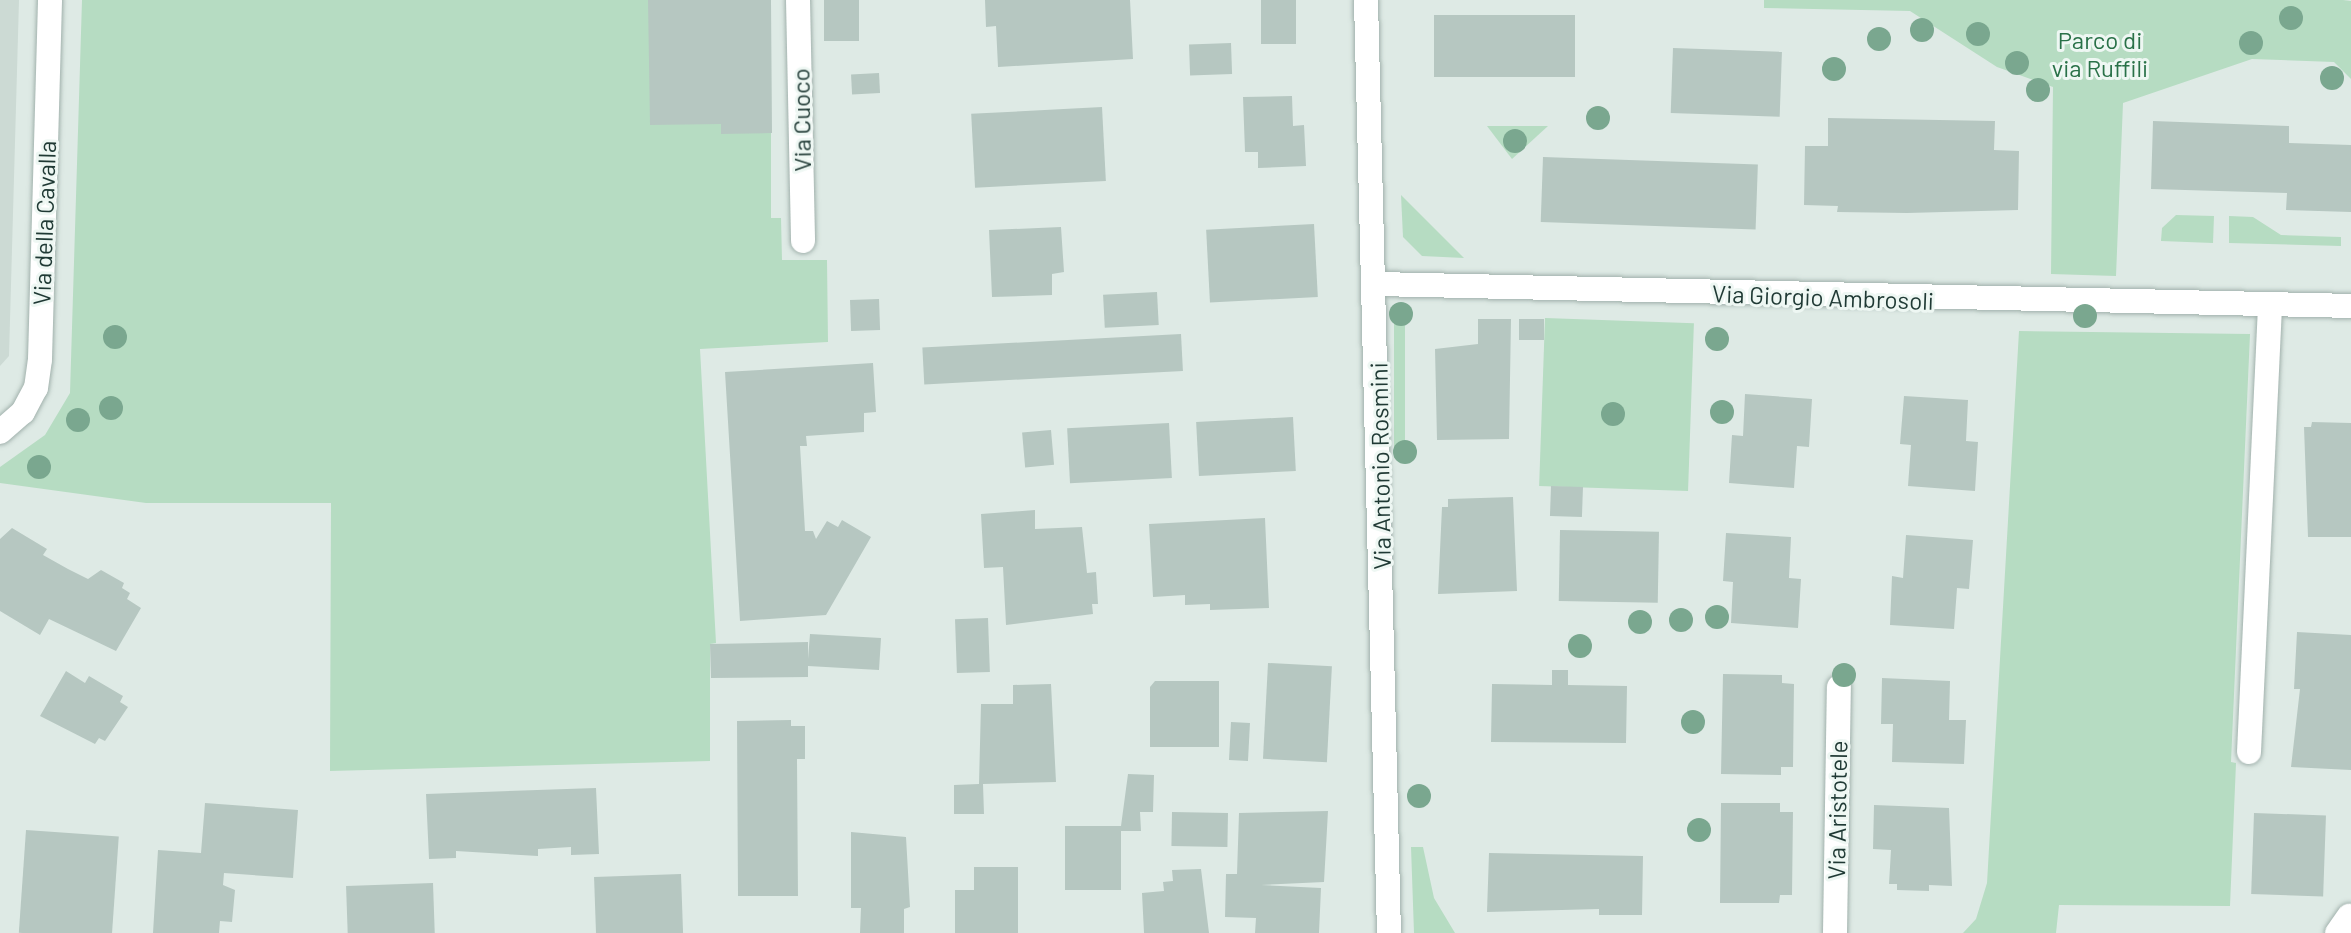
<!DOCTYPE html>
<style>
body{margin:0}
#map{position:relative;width:2351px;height:933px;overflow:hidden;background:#deeae5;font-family:Barlow,sans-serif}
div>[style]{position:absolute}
.built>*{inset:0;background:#ccdad4}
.green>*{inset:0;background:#b6dcc2;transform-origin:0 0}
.building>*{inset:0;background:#b6c7c1;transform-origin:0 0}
.roads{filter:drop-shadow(0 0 2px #a1b1ac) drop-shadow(0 0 2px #a1b1ac)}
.minor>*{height:24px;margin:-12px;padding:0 12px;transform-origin:12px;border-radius:12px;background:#fff}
.trees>*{width:24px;height:24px;margin:-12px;border-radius:50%;background:#7aa78f}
span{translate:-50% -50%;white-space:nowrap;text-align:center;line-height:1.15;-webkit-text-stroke:6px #eef7f3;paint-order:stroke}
.park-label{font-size:24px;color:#297148}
.street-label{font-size:24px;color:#1f3934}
</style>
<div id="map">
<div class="built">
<i style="clip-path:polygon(0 0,19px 0,9px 356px,0 366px)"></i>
</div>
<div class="green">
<i style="clip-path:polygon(82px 0,771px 0,771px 218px,781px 218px,782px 260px,827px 260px,828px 342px,700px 349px,716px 643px,710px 644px,710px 761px,330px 771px,331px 503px,146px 503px,0 483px,0 467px,45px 435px,70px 393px)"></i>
<i style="clip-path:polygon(1764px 0,2343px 0,2351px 1px,2351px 79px,2334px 62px,2252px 59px,2123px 103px,2116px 276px,2051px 274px,2053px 87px,1997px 67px,1910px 11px,1764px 8px)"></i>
<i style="clip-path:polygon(1487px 126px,1548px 126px,1512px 159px)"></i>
<i style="clip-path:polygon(1401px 195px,1464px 258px,1422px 256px,1403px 237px)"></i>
<i style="clip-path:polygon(2176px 215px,2214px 216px,2213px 243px,2161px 241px,2162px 228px)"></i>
<i style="clip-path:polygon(2229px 216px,2253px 217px,2281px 235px,2341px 237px,2341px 246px,2229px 243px)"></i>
<i style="left:1394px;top:307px;width:11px;height:151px"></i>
<i style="left:1545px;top:318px;width:149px;height:168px;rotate:2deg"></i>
<i style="clip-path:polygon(2019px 331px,2250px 334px,2231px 762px,2236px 763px,2230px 906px,2059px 905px,2056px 933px,1963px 933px,1976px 919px,1987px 883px)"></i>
<i style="clip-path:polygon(1411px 847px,1423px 847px,1434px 898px,1455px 933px,1414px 933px)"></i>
</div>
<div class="building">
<i style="clip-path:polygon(648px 0,771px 0,772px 133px,721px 134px,721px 124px,650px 125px)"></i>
<i style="left:824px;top:0;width:35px;height:41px"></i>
<i style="clip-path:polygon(985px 0,1130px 0,1133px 59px,998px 67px,996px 26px,986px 27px)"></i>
<i style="left:1261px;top:0;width:35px;height:44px"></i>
<i style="left:1434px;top:15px;width:141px;height:62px"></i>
<i style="left:1231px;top:43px;width:31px;height:42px;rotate:88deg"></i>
<i style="left:1673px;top:48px;width:109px;height:65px;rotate:2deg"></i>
<i style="left:879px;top:73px;width:20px;height:28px;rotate:87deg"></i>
<i style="clip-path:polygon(1292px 96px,1293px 126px,1304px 125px,1306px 166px,1258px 168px,1258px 152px,1245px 152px,1243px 97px)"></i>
<i style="left:1102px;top:107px;width:74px;height:131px;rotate:87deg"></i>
<i style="clip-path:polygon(1828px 118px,1995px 121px,1994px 150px,2019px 151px,2018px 210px,1907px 213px,1837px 212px,1838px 206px,1804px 205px,1805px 146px,1828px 146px)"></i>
<i style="clip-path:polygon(2153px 121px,2289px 126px,2289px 143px,2351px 145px,2351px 212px,2286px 210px,2287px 193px,2151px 189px)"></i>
<i style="left:1543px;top:157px;width:215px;height:65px;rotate:2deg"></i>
<i style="left:1314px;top:224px;width:73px;height:108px;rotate:87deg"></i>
<i style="clip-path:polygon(1061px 227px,1064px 272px,1052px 274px,1052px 295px,992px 297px,989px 230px)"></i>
<i style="left:1157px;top:292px;width:33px;height:54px;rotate:87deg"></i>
<i style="left:879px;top:299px;width:31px;height:29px;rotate:88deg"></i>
<i style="clip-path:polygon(1478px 319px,1511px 319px,1509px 439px,1437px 440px,1435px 349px,1478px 344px)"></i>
<i style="left:1519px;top:319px;width:25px;height:21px"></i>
<i style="left:1181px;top:334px;width:37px;height:259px;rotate:87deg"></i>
<i style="clip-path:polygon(873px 363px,876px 412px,864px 413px,864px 432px,806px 436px,807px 446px,800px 446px,805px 531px,813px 531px,816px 539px,827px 521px,838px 527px,842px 520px,871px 537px,826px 615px,740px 621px,725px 372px)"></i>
<i style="clip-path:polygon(1745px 394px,1812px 399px,1809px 447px,1797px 446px,1794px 488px,1729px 483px,1732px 435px,1743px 436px)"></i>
<i style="clip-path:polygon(1904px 396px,1968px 400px,1966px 441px,1978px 442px,1975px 491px,1908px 486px,1911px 445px,1900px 444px)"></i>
<i style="left:1293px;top:417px;width:54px;height:97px;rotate:87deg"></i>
<i style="clip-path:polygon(2312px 422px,2351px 423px,2351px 537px,2308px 537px,2304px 427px,2311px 427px)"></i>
<i style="left:1169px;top:423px;width:55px;height:102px;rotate:87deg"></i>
<i style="left:1051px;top:430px;width:35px;height:29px;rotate:85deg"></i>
<i style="left:1551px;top:486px;width:32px;height:30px;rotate:2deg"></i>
<i style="clip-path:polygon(1513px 497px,1517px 591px,1438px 594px,1442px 507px,1448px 507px,1448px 499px)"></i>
<i style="clip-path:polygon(1035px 510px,1035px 529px,1082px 527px,1087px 573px,1096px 572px,1098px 604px,1092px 604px,1093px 614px,1006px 625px,1003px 567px,984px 568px,981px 514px)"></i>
<i style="clip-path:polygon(1265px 518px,1269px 608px,1210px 610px,1210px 604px,1185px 605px,1185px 595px,1153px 597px,1149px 524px)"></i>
<i style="clip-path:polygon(12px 528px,47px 549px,43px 555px,68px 569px,88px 579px,101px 570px,124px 583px,122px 588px,130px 593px,127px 599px,141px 608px,116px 651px,49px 619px,40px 635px,0 611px,0 539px)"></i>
<i style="left:1560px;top:530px;width:99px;height:71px;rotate:1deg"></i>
<i style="clip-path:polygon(1726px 533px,1791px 537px,1789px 578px,1801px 579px,1798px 628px,1731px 623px,1733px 582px,1723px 581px)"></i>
<i style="clip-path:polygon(1906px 535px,1973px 540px,1969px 589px,1957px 588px,1954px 629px,1890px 625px,1892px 576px,1903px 578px)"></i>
<i style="left:988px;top:618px;width:54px;height:33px;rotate:88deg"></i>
<i style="clip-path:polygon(2297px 632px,2351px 635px,2351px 770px,2291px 767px,2300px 689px,2294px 689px)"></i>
<i style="clip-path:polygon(810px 634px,881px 638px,879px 670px,808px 666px,808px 677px,711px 678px,710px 644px,808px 642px,808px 659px)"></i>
<i style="left:1268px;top:663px;width:64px;height:96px;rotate:3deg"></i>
<i style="clip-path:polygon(1552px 670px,1568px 670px,1568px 685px,1627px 686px,1626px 743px,1491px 742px,1492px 684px,1552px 685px)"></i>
<i style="clip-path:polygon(66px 671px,85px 683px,89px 676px,123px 696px,120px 702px,128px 707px,105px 741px,99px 738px,95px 744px,40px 716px)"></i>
<i style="clip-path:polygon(1723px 674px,1782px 675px,1782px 683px,1794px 684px,1793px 767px,1781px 767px,1781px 775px,1721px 774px)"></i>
<i style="clip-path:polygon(1882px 678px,1950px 681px,1949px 720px,1966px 720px,1964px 764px,1892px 762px,1893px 724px,1881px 724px)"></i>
<i style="clip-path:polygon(1155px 681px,1219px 681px,1219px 747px,1150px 747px,1150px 687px)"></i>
<i style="clip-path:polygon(1051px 684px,1056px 782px,983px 784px,984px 814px,954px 814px,954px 785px,979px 784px,981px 704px,1013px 704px,1013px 685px)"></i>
<i style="clip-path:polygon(791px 720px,791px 726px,805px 726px,805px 759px,797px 759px,798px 896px,738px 896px,737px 721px)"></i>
<i style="left:1231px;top:722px;width:19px;height:38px;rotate:3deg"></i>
<i style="clip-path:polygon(1128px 774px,1154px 775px,1153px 812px,1140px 812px,1141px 831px,1121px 831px,1121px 890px,1065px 890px,1065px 826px,1121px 826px)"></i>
<i style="clip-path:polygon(596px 788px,599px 854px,571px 855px,571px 847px,538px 849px,538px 856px,456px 851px,456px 858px,429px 859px,426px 794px)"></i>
<i style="clip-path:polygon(205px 803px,298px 810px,293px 878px,224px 873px,223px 885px,235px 890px,232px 922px,220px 921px,219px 933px,153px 933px,158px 850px,201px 853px)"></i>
<i style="clip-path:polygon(1721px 803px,1780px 803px,1780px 812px,1793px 812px,1792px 895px,1780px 895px,1779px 903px,1720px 903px)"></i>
<i style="clip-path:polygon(1874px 805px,1949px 808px,1952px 886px,1929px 885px,1929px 891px,1897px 890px,1897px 884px,1889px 884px,1891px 850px,1873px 849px)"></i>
<i style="clip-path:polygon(1328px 811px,1324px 882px,1261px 885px,1321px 888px,1319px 933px,1255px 933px,1256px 918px,1225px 917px,1226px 874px,1237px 874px,1239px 813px)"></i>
<i style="left:1172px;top:812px;width:56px;height:34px;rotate:1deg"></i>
<i style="left:2254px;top:813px;width:72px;height:81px;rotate:2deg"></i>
<i style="left:26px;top:830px;width:93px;height:103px;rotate:4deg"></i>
<i style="clip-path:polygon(851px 832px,906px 837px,910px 907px,904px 909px,904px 933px,860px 933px,861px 908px,851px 908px)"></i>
<i style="clip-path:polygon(1489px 853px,1643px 856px,1642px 915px,1599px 915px,1599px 909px,1487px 912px)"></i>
<i style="clip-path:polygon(974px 867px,1018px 867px,1018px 933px,955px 933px,955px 890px,974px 890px)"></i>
<i style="clip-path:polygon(1201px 869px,1209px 933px,1144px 933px,1142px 893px,1164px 891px,1163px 882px,1173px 881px,1172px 870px)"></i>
<i style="left:681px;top:874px;width:59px;height:87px;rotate:88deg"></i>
<i style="left:433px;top:883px;width:50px;height:87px;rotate:88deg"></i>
</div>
<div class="roads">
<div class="minor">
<i style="left:798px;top:0;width:241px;rotate:88.8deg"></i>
<i style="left:1366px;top:0;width:933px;rotate:88.59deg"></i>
<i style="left:1377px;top:284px;width:974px;rotate:1.29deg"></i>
<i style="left:0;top:432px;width:30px;rotate:-41deg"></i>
<i style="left:23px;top:412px;width:27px;rotate:-62deg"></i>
<i style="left:36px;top:388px;width:29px;rotate:-82deg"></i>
<i style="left:40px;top:359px;width:359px;rotate:-88.4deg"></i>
<i style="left:2249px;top:752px;width:446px;rotate:-87.3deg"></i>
<i style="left:1835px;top:933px;width:246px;rotate:-89.1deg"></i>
<i style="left:2337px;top:933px;width:21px;rotate:-55deg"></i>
</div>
</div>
<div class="trees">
<i style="left:2291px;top:18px"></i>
<i style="left:1922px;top:30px"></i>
<i style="left:1978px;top:34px"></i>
<i style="left:1879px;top:39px"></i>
<i style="left:2251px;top:43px"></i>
<i style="left:2017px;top:63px"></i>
<i style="left:1834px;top:69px"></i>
<i style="left:2332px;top:78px"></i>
<i style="left:2038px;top:90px"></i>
<i style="left:1598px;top:118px"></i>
<i style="left:1515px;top:141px"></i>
<i style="left:1401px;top:314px"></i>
<i style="left:2085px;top:316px"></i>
<i style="left:115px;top:337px"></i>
<i style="left:1717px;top:339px"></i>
<i style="left:111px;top:408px"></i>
<i style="left:1722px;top:412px"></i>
<i style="left:1613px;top:414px"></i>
<i style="left:78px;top:420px"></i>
<i style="left:1405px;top:452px"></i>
<i style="left:39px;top:467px"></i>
<i style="left:1717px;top:617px"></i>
<i style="left:1681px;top:620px"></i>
<i style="left:1640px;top:622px"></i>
<i style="left:1580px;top:646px"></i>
<i style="left:1844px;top:675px"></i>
<i style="left:1693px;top:722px"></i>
<i style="left:1419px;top:796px"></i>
<i style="left:1699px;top:830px"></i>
</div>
<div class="park-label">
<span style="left:2100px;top:54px">Parco di<br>via Ruffili</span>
</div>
<div class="street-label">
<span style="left:801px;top:120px;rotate:-91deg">Via Cuoco</span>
<span style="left:44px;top:223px;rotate:-88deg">Via della Cavalla</span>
<span style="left:1823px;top:297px;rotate:2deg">Via Giorgio Ambrosoli</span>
<span style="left:1380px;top:466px;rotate:-91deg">Via Antonio Rosmini</span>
<span style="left:1837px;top:810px;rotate:-89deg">Via Aristotele</span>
</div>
</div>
